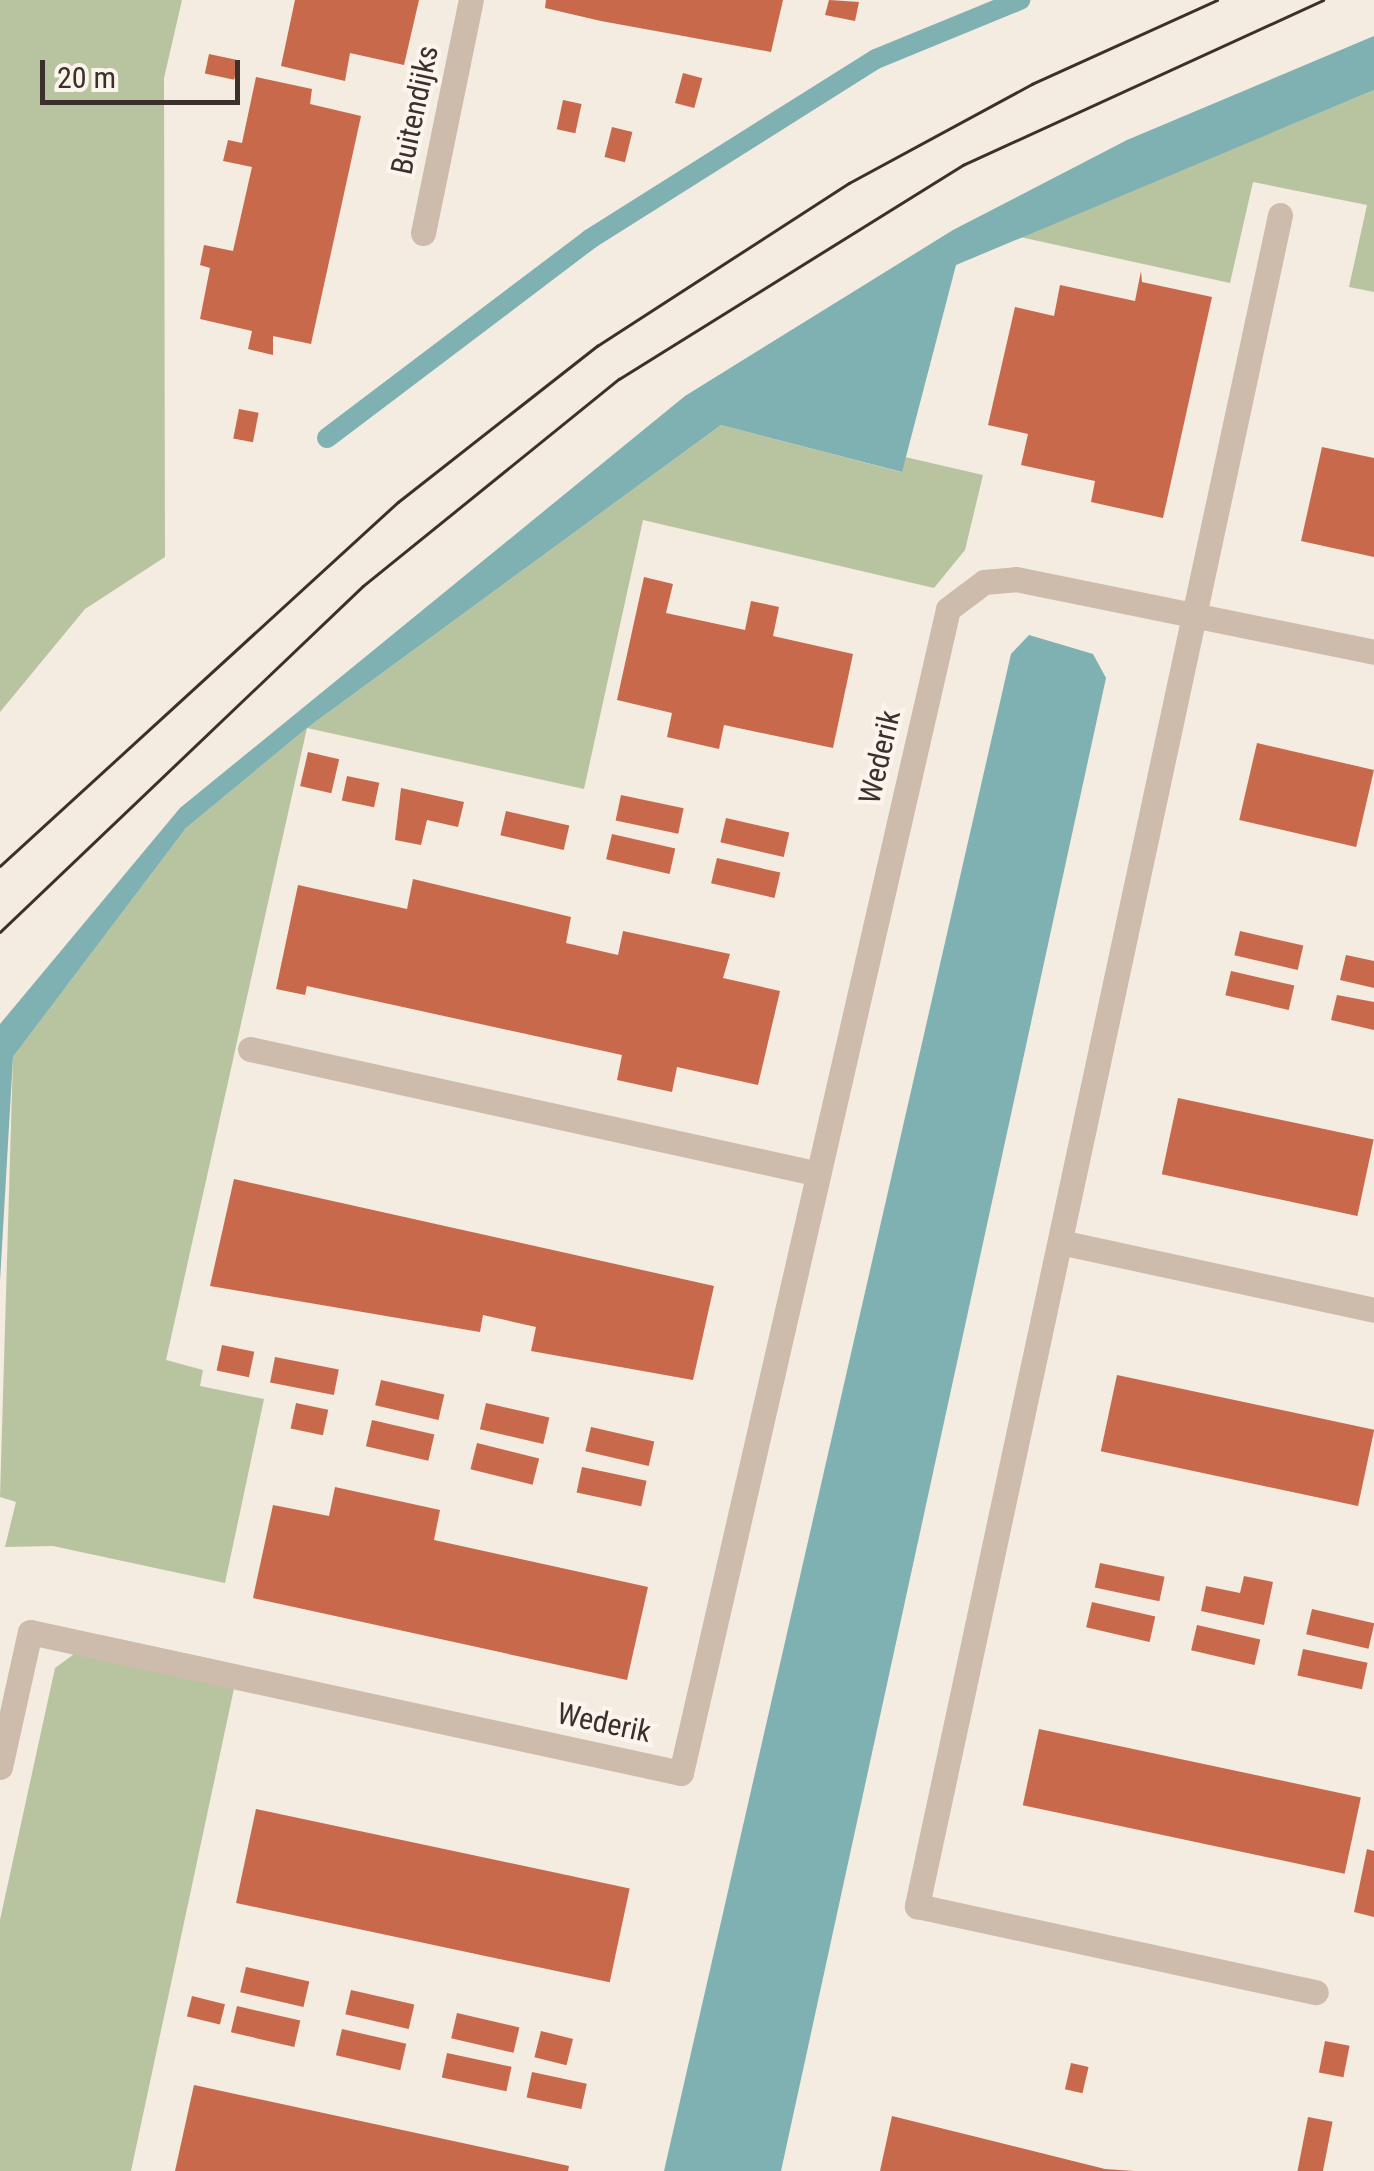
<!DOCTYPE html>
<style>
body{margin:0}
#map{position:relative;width:1374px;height:2171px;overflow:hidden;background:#f4ebe1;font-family:"Roboto Condensed",sans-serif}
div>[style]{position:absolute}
.green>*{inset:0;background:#b8c4a0}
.water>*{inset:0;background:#7fb0b2}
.stream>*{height:20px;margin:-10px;padding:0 10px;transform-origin:10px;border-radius:10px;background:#7fb0b2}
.building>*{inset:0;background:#c8694b;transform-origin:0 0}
.minor>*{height:25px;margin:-12.5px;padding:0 12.5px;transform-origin:12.5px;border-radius:12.5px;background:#cdbbac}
.tram>*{height:2.5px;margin:-1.25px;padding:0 1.25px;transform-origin:1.25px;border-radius:1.25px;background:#3b302b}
span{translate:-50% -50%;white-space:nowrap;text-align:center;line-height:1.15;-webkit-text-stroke:8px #fbf5ee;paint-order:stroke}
.street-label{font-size:30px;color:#3b302b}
.scale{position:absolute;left:40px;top:60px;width:200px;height:45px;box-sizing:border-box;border:5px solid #3b302b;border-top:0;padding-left:12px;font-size:30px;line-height:35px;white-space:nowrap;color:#3b302b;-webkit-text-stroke:8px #fbf5ee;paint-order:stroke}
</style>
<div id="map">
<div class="green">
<i style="clip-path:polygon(0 0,182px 0,164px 78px,165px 557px,85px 609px,0 712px)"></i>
<i style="clip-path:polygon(1374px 90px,1374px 292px,1349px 287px,1367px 205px,1253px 182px,1230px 283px,1020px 237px)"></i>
<i style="clip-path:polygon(721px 425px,901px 472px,905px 457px,983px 475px,965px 550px,934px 588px,643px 520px,584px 789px,307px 728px,166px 1360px,203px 1370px,200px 1386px,264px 1399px,225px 1583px,53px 1546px,5px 1547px,16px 1502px,0 1497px,13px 1057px,186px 828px,307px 728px)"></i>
<i style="clip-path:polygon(100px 1635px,239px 1665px,131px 2171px,0 2171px,0 1920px,55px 1668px)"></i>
</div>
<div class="water">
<i style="clip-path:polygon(1374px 36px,1374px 90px,956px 265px,902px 472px,721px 425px,307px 728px,186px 828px,13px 1057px,0 1281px,0 1024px,180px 808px,685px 396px,953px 230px,1127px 140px)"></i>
<i style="clip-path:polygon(1029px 635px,1093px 654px,1106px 678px,781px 2171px,664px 2171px,1011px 654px)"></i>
</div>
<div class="stream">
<i style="left:327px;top:438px;width:330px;rotate:-37.1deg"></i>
<i style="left:590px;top:239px;width:338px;rotate:-32.2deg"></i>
<i style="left:876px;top:59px;width:156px;rotate:-22.3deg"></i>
</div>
<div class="building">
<i style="clip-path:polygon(295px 0,419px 0,404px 65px,350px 53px,345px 81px,281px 66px)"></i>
<i style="clip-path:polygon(546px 0,783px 0,771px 52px,601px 21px,545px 8px)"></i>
<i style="clip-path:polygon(829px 0,859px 2px,855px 21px,825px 15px)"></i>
<i style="left:209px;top:54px;width:30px;height:20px;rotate:12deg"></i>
<i style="left:683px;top:73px;width:20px;height:31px;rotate:15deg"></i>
<i style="clip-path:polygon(256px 77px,312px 89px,310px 104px,361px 116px,311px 344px,273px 336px,273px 355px,248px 349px,252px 331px,200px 319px,210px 268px,200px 265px,204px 245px,233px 251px,252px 167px,223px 161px,228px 140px,242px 143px)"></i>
<i style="left:563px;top:100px;width:19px;height:30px;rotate:12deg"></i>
<i style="left:612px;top:127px;width:21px;height:31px;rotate:14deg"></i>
<i style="clip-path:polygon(1141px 271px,1142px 282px,1212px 297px,1163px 518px,1091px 502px,1095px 481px,1021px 465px,1028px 434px,988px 425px,1015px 307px,1054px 316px,1060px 285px,1135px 301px)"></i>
<i style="left:239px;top:409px;width:20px;height:30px;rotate:11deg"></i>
<i style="clip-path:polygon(1322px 447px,1374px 458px,1374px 557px,1301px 541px)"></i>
<i style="clip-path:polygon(644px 577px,673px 584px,666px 613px,745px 630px,751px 601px,779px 607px,773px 636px,853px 654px,833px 748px,724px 725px,719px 749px,667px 737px,672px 713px,617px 700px)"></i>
<i style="left:1257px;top:743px;width:120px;height:79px;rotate:13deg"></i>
<i style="left:308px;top:752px;width:32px;height:35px;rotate:13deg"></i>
<i style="left:347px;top:776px;width:33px;height:25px;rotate:12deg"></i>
<i style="clip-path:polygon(401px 788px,464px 802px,458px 827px,427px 820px,421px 845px,395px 840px)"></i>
<i style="left:621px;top:795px;width:64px;height:26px;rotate:12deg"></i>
<i style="left:506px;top:811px;width:65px;height:25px;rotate:13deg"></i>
<i style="left:726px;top:818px;width:65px;height:25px;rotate:13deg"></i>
<i style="left:612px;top:834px;width:65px;height:26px;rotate:13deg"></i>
<i style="left:717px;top:858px;width:65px;height:26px;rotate:13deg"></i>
<i style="clip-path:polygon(413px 879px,571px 917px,566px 943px,618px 955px,623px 931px,730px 954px,723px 978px,780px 991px,758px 1085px,677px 1067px,672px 1092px,617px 1080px,622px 1055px,307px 986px,305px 995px,276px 989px,298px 885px,407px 909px)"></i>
<i style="left:1240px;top:931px;width:65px;height:25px;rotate:13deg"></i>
<i style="clip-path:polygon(1346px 955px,1374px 961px,1374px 988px,1340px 980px)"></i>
<i style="left:1231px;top:971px;width:65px;height:25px;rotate:13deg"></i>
<i style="clip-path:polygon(1337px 995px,1374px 1002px,1374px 1030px,1331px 1020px)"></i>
<i style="left:1178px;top:1098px;width:200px;height:78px;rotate:12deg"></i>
<i style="clip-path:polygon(234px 1179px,714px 1286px,693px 1380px,531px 1351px,536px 1327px,483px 1315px,480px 1332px,210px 1286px)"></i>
<i style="left:222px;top:1345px;width:33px;height:26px;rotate:12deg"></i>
<i style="left:275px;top:1357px;width:65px;height:26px;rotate:11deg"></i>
<i style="left:1117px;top:1375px;width:263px;height:78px;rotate:12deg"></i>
<i style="left:381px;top:1380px;width:65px;height:26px;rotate:13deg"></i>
<i style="left:296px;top:1403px;width:33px;height:26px;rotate:12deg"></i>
<i style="left:486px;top:1403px;width:65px;height:27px;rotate:13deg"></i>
<i style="left:372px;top:1420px;width:64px;height:27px;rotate:13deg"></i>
<i style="left:591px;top:1427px;width:65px;height:25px;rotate:13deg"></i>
<i style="left:477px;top:1443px;width:64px;height:27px;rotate:14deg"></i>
<i style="left:582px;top:1467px;width:66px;height:26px;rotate:12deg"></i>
<i style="clip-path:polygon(335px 1487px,440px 1510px,434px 1540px,648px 1587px,627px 1680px,253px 1598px,273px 1505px,329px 1516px)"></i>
<i style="left:1100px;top:1563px;width:66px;height:25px;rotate:12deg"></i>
<i style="clip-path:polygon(1244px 1576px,1273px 1582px,1264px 1625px,1201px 1611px,1206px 1586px,1240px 1593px)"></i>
<i style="left:1092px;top:1602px;width:65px;height:26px;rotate:13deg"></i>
<i style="left:1312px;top:1609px;width:64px;height:26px;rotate:13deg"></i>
<i style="left:1197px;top:1625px;width:65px;height:26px;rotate:13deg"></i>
<i style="left:1303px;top:1649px;width:66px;height:27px;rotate:12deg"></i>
<i style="left:1039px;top:1729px;width:329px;height:78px;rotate:12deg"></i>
<i style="left:256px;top:1809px;width:382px;height:96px;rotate:12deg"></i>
<i style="clip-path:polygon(1367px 1849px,1374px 1851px,1374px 1917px,1354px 1912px)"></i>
<i style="left:246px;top:1967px;width:65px;height:26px;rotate:13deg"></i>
<i style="left:351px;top:1990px;width:65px;height:25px;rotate:13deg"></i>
<i style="left:192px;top:1996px;width:34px;height:21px;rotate:14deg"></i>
<i style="left:237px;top:2006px;width:65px;height:27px;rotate:13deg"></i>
<i style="left:457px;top:2013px;width:64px;height:26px;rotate:13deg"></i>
<i style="left:342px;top:2029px;width:66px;height:27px;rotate:13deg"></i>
<i style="left:541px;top:2031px;width:33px;height:27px;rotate:14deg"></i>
<i style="left:1325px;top:2041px;width:25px;height:32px;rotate:11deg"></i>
<i style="left:447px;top:2053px;width:66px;height:25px;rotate:12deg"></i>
<i style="left:1071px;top:2063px;width:18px;height:27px;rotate:13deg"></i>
<i style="left:532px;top:2072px;width:56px;height:26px;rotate:12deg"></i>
<i style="clip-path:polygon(194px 2085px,569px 2166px,568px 2171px,175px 2171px)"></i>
<i style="clip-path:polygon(892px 2116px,1105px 2169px,1134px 2171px,880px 2171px)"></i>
<i style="left:1308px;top:2117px;width:25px;height:55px;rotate:11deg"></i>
</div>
<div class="minor">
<i style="left:1280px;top:215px;width:1730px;rotate:102.12deg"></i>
<i style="left:917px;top:1906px;width:408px;rotate:12.2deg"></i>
<i style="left:423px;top:233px;width:238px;rotate:-78.4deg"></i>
<i style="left:250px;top:1049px;width:578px;rotate:12.38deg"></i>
<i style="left:1060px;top:1242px;width:321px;rotate:12.2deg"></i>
<i style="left:0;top:1767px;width:138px;rotate:-77.5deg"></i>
<i style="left:30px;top:1632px;width:666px;rotate:12.22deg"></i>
<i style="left:681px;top:1773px;width:1194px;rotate:-77.08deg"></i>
<i style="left:948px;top:609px;width:45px;rotate:-36.9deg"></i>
<i style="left:984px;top:582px;width:32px;rotate:-5deg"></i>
<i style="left:1016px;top:579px;width:365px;rotate:11.5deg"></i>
</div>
<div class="tram">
<i style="left:0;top:866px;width:539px;rotate:-42.45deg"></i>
<i style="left:398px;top:502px;width:253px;rotate:-38.1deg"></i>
<i style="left:597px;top:346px;width:300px;rotate:-32.9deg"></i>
<i style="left:849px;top:183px;width:208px;rotate:-28.4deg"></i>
<i style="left:1032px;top:84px;width:203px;rotate:-24.4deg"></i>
<i style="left:0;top:932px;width:501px;rotate:-43.63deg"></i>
<i style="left:363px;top:586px;width:329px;rotate:-39deg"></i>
<i style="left:619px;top:379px;width:405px;rotate:-31.9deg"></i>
<i style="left:963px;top:165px;width:396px;rotate:-24.6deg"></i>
</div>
<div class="street-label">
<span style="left:415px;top:110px;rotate:-78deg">Buitendijks</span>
<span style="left:880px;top:757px;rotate:-77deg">Wederik</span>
<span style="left:604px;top:1723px;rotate:12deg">Wederik</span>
</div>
<div class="scale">20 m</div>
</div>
